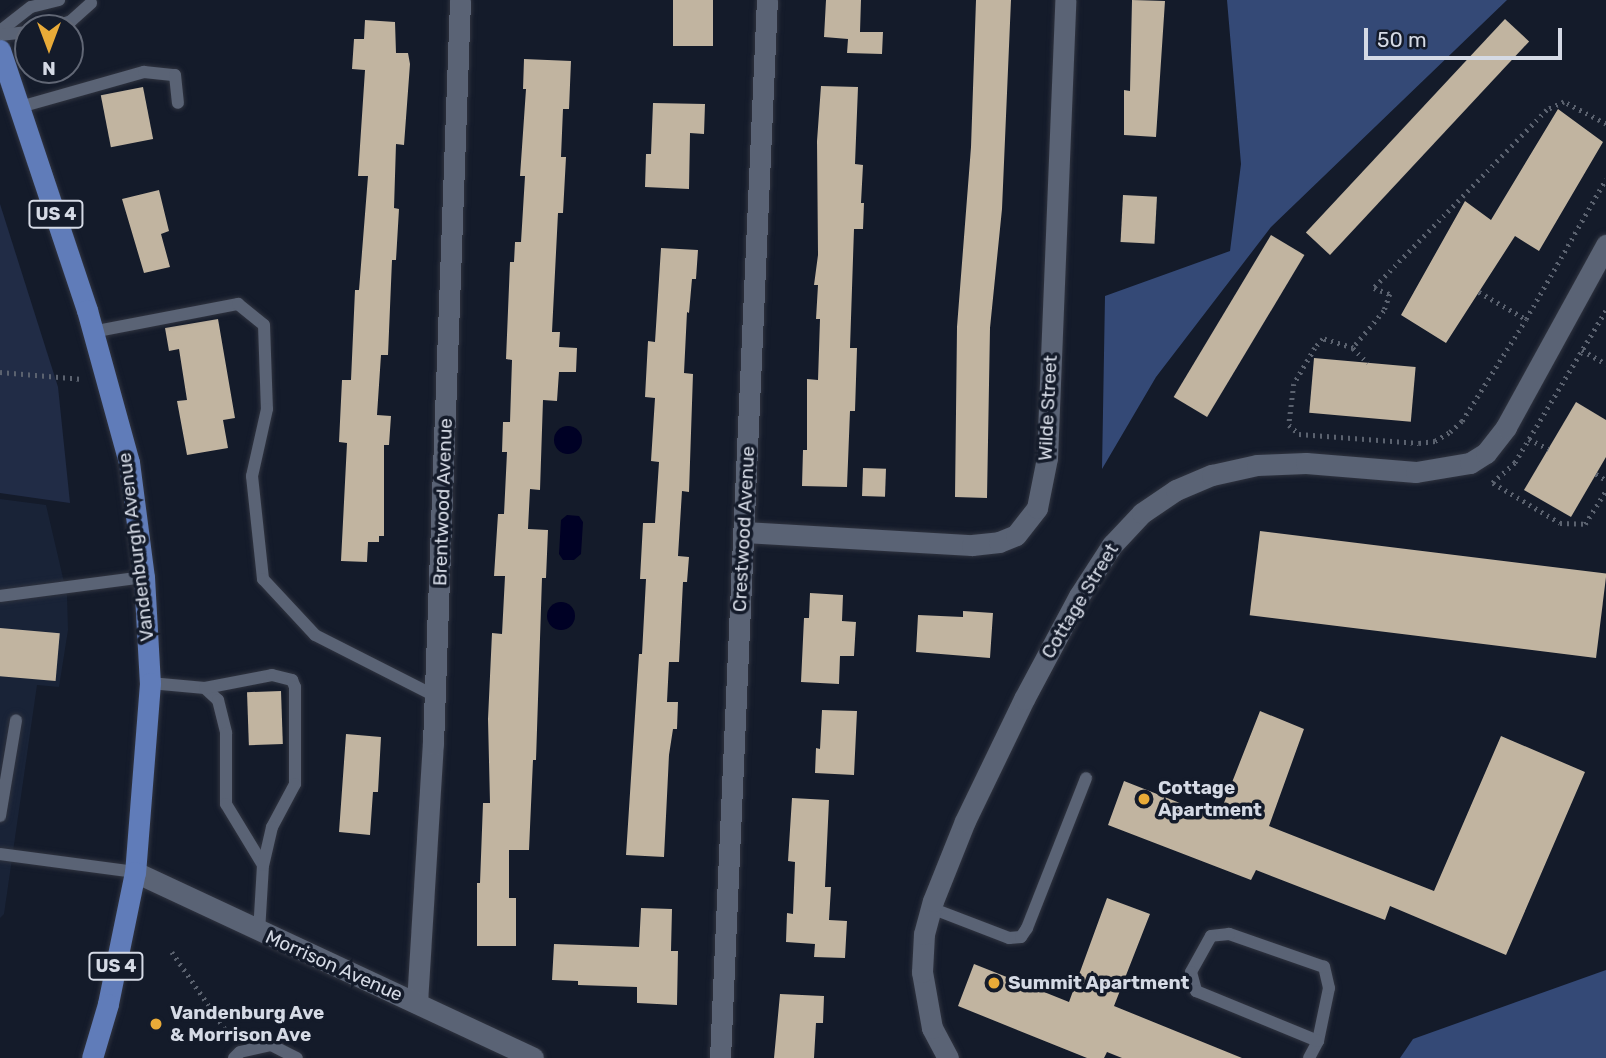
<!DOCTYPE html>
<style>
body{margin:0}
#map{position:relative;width:1606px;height:1058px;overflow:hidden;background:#141b2a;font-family:Rubik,sans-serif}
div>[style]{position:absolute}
.built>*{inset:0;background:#192337}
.green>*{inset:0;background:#212c46}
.forest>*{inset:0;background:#344976}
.water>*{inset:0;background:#000125}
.round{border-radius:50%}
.building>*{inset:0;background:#c1b4a0;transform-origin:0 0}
.path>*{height:4.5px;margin-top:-2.25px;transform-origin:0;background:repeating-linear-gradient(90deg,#5b626f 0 2px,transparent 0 7px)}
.roads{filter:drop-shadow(0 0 2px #303440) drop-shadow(0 0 2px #303440)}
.service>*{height:12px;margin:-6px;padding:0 6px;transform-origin:6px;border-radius:6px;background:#5a6375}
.minor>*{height:21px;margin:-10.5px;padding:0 10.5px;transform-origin:10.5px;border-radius:10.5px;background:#5a6375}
.tertiary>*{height:21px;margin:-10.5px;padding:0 10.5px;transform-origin:10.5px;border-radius:10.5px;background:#5a6375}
.primary>*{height:21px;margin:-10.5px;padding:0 10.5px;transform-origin:10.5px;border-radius:10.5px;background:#607cb9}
.dots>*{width:19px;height:19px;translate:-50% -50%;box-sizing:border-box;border:4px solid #141b2a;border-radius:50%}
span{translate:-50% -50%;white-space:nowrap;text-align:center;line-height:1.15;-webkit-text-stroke:7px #141b2a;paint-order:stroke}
.shield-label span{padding:2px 5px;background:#141b2a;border:2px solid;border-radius:5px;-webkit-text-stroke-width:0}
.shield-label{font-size:18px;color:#d5dae5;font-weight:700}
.street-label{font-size:19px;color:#d5dae5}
.poi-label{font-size:19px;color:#d5dae5;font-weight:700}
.left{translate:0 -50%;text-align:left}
.north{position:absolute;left:14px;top:14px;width:70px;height:70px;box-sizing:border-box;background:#141b2a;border:2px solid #616775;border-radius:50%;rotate:180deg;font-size:19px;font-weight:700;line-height:28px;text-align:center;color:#d5dae5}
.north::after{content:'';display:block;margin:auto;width:24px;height:32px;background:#e9ab38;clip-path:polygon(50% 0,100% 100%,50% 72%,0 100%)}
.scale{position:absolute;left:1364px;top:28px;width:198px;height:32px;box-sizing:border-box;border:4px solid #d5dae5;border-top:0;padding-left:9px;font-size:21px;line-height:24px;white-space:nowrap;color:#d5dae5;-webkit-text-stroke:5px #141b2a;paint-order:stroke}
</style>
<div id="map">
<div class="built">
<i style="clip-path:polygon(0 499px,46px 505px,67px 595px,68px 630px,59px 687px,37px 685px,4px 914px,0 918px)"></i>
</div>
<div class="green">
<i style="clip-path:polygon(0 204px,58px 387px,70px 503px,0 493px)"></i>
</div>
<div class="forest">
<i style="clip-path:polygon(1227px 0,1507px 0,1271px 227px,1156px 377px,1102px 469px,1105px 296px,1230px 251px,1241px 164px)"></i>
<i style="clip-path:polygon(1606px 970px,1606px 1058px,1400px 1058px,1413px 1039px)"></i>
</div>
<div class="water">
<i class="round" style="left:554px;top:426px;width:28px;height:28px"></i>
<i style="clip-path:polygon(567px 515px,579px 516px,583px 522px,581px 554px,574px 560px,563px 560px,559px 554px,561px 520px)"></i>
<i class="round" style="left:547px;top:602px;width:28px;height:28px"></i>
</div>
<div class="building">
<i style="left:673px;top:0;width:40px;height:46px"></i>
<i style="clip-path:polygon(826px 0,861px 0,860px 32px,883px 32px,882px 54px,847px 53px,848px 39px,824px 37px)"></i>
<i style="clip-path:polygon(976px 0,1011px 0,1002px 209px,990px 328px,987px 498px,955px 497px,957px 327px,971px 147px)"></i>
<i style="clip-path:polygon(1132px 0,1165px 1px,1156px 137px,1124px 135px,1124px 90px,1130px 91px)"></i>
<i style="left:1505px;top:19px;width:33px;height:292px;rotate:43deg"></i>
<i style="clip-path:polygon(365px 20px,395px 22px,396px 53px,408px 53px,410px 64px,404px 145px,396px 144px,394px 208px,399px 209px,396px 260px,392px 260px,388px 355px,381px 355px,377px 415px,391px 416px,389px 445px,384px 445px,384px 536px,379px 536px,379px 542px,368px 542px,367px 562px,341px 561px,347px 443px,339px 442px,342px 380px,351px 380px,355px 290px,359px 290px,368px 176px,358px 176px,365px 70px,352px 69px,354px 39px,364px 39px)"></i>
<i style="clip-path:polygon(524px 59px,571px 61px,569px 109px,563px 109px,561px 157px,566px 157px,563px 213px,558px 213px,552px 332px,560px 332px,559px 347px,577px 348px,576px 372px,559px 372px,557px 401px,543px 400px,540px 490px,530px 489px,528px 529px,548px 530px,546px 578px,542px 578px,536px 760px,533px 760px,529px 850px,509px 850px,509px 898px,516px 898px,516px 946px,477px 946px,477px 883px,480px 883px,483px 803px,490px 803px,488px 719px,492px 633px,502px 634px,505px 576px,494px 576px,498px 514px,504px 514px,507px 452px,502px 452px,503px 422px,510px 422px,512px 360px,506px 359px,510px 262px,514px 262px,515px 242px,521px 242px,525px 176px,520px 176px,526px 89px,523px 89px)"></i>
<i style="clip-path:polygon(821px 86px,858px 87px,855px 164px,863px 165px,861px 203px,864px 203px,863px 229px,854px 229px,850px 348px,857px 348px,855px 411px,850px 411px,847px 487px,802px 486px,803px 450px,807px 450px,807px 379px,818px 380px,820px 319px,816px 319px,818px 285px,814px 285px,818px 255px,817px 141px)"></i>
<i style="left:143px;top:87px;width:53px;height:43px;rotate:79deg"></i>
<i style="clip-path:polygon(653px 103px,705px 104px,704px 134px,690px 133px,689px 189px,645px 187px,646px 154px,651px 154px)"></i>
<i style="clip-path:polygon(1558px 109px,1603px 142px,1539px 251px,1515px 236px,1446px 343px,1401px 315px,1465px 201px,1491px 220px)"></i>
<i style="clip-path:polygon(159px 190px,169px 231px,161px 234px,170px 267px,144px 273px,122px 199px)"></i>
<i style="left:1123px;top:195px;width:34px;height:47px;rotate:3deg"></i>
<i style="left:1271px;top:235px;width:39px;height:189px;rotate:31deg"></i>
<i style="clip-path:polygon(661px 248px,698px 250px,696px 279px,692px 279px,689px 313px,687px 312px,684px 373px,693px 374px,689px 492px,682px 491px,678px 556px,689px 557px,687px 582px,683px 582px,679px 662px,669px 662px,667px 702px,678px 702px,677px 729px,673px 729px,669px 755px,664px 857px,626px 855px,639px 654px,642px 654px,646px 579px,640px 579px,643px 523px,655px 523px,659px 462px,651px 461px,655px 398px,645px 397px,648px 341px,655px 342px)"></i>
<i style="clip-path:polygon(218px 319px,235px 418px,223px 420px,228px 448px,187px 455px,177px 401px,187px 400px,179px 349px,169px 351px,165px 328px)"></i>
<i style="left:1314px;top:358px;width:102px;height:55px;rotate:5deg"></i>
<i style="clip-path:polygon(1576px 402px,1606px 420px,1606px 457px,1571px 517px,1524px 490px)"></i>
<i style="left:863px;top:468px;width:23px;height:28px;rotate:2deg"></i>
<i style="left:1260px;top:531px;width:349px;height:85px;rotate:7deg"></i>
<i style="clip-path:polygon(810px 593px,843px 595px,842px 621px,856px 622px,854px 656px,840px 656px,839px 684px,801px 682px,804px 618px,809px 618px)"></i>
<i style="clip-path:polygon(963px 611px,993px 613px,990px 658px,916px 652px,918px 615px,963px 617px)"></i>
<i style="left:0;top:628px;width:60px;height:48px;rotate:5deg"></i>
<i style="left:281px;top:691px;width:53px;height:34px;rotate:88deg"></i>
<i style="clip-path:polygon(822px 710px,857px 711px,854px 775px,815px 773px,816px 748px,820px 749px)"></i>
<i style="clip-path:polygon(1260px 711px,1304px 729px,1269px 826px,1434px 891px,1501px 736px,1585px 772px,1506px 955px,1390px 906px,1385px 920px,1256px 870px,1251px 880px,1108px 825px,1124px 781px,1218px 818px)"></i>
<i style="clip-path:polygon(346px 734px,381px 737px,378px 792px,373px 792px,370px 835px,339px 832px)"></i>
<i style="clip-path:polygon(792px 798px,829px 800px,825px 887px,831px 887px,829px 920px,847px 921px,845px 958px,814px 957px,815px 944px,786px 942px,787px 913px,793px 914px,795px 862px,788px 861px)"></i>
<i style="clip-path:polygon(1107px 898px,1150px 914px,1114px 1006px,1242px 1058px,1122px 1058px,1107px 1052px,1104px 1058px,1087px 1058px,958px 1006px,974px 964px,1069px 1002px)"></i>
<i style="clip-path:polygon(641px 908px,672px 909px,671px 951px,678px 951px,677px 1005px,637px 1003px,637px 987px,578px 985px,578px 981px,552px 980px,554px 944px,639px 947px)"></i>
<i style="clip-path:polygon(780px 994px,824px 996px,823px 1023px,816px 1023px,814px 1058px,774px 1058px)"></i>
</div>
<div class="path">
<i style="left:1606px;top:124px;width:47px;rotate:-152.4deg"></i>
<i style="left:1564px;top:102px;width:19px;rotate:155deg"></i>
<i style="left:1547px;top:110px;width:248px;rotate:134.2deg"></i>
<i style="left:1374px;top:288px;width:17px;rotate:21deg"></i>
<i style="left:1390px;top:294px;width:18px;rotate:109deg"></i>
<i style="left:1384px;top:311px;width:48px;rotate:130deg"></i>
<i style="left:1353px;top:348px;width:31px;rotate:-163deg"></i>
<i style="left:1323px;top:339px;width:12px;rotate:132deg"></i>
<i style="left:1315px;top:348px;width:42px;rotate:120.3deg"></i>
<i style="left:1294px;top:384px;width:41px;rotate:97deg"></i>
<i style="left:1289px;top:425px;width:13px;rotate:42deg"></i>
<i style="left:1299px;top:434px;width:120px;rotate:4.3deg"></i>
<i style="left:1419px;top:443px;width:16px;rotate:-7deg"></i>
<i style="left:1435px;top:441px;width:17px;rotate:-31deg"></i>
<i style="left:1450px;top:432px;width:16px;rotate:-43deg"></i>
<i style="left:1462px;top:421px;width:120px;rotate:-57.9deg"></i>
<i style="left:1526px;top:319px;width:161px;rotate:-60.3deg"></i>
<i style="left:1479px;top:292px;width:54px;rotate:29.9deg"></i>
<i style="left:1606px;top:311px;width:177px;rotate:120.9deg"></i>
<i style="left:1515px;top:463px;width:30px;rotate:138deg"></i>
<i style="left:1493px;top:483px;width:78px;rotate:30.8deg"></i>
<i style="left:1560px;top:523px;width:25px;rotate:2deg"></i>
<i style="left:1585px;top:524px;width:39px;rotate:-58deg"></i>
<i style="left:1353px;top:348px;width:21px;rotate:45deg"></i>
<i style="left:1582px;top:350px;width:28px;rotate:30deg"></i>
<i style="left:0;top:372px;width:83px;rotate:4.8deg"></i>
<i style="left:1529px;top:439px;width:22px;rotate:27deg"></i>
<i style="left:1596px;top:474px;width:12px;rotate:31deg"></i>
<i style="left:172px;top:952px;width:102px;rotate:55.4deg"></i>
</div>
<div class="roads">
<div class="service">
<i style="left:50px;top:28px;width:22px;rotate:-18deg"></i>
<i style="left:71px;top:21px;width:27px;rotate:-42deg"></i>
<i style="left:0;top:31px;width:39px;rotate:-38deg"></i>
<i style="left:31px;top:7px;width:29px;rotate:-14deg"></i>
<i style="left:0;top:35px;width:28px;rotate:-6deg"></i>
<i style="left:20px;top:107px;width:129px;rotate:-15.8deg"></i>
<i style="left:144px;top:72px;width:31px;rotate:6deg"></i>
<i style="left:175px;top:75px;width:28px;rotate:84deg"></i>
<i style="left:92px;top:332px;width:149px;rotate:-10.9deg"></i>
<i style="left:238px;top:304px;width:33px;rotate:39deg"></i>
<i style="left:264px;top:325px;width:84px;rotate:88deg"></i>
<i style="left:267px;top:409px;width:69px;rotate:102.6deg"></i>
<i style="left:252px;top:476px;width:104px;rotate:83.9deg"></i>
<i style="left:263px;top:579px;width:76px;rotate:47.1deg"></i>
<i style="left:315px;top:635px;width:135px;rotate:26.9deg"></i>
<i style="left:0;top:596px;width:145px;rotate:-7.5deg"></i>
<i style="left:150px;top:683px;width:55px;rotate:5.2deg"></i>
<i style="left:205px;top:688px;width:18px;rotate:43deg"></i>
<i style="left:218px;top:700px;width:34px;rotate:76deg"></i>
<i style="left:226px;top:733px;width:71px;rotate:90deg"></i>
<i style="left:226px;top:804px;width:71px;rotate:58.8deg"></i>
<i style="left:263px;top:865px;width:68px;rotate:93.4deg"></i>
<i style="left:205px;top:688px;width:68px;rotate:-11deg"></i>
<i style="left:272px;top:675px;width:21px;rotate:14deg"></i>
<i style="left:292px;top:680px;width:8px;rotate:67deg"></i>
<i style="left:295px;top:687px;width:97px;rotate:90deg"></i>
<i style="left:295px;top:784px;width:49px;rotate:118.1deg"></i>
<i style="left:272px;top:827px;width:39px;rotate:103deg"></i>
<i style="left:0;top:816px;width:97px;rotate:-80.5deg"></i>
<i style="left:0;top:854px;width:136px;rotate:7.6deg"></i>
<i style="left:931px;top:908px;width:84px;rotate:21deg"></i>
<i style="left:1009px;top:938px;width:12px;rotate:-5deg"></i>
<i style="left:1021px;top:937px;width:11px;rotate:-56deg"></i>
<i style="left:1027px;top:928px;width:161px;rotate:-68.5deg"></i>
<i style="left:234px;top:1058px;width:8px;rotate:-45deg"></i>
<i style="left:240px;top:1052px;width:32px;rotate:-13deg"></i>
<i style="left:271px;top:1045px;width:29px;rotate:27deg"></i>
<i style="left:1309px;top:1058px;width:19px;rotate:-62deg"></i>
<i style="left:1318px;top:1041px;width:54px;rotate:-78.3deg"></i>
<i style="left:1329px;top:988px;width:22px;rotate:-103deg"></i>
<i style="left:1324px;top:967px;width:101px;rotate:-160.8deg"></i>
<i style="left:1229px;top:934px;width:18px;rotate:174deg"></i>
<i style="left:1211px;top:936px;width:41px;rotate:119.1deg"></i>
<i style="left:1191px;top:972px;width:20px;rotate:75deg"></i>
<i style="left:1196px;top:991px;width:132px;rotate:22.3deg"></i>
</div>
<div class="minor">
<i style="left:744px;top:532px;width:228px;rotate:3.3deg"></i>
<i style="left:972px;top:545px;width:27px;rotate:-6deg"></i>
<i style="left:999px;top:542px;width:18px;rotate:-22deg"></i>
<i style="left:1016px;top:535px;width:34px;rotate:-52deg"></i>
<i style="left:1037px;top:508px;width:51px;rotate:-78.7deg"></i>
<i style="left:1047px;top:458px;width:458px;rotate:-87.7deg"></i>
<i style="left:417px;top:1003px;width:259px;rotate:-86.5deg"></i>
<i style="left:433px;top:744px;width:744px;rotate:-87.92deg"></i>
<i style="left:720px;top:1058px;width:1059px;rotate:-87.46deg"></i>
<i style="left:948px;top:1058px;width:34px;rotate:-118deg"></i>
<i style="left:932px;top:1028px;width:57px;rotate:-100.1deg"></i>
<i style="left:922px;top:972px;width:38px;rotate:-87deg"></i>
<i style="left:924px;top:934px;width:34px;rotate:-75deg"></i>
<i style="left:933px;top:901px;width:86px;rotate:-68.2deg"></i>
<i style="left:965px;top:821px;width:136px;rotate:-64.2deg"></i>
<i style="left:1024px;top:699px;width:117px;rotate:-61.9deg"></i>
<i style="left:1079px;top:596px;width:61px;rotate:-57.1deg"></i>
<i style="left:1112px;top:545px;width:44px;rotate:-46.8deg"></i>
<i style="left:1142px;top:513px;width:41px;rotate:-34.1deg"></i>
<i style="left:1176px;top:490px;width:39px;rotate:-23deg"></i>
<i style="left:1212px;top:475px;width:46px;rotate:-12.5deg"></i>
<i style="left:1257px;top:465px;width:49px;rotate:-2.3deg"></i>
<i style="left:1306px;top:463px;width:110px;rotate:4.7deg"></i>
<i style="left:1416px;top:472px;width:55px;rotate:-9.5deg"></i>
<i style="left:1470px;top:463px;width:19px;rotate:-32deg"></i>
<i style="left:1486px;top:453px;width:33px;rotate:-52deg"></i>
<i style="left:1506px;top:427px;width:208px;rotate:-61.2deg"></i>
</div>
<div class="tertiary">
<i style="left:135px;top:872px;width:439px;rotate:25deg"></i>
</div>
<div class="primary">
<i style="left:0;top:50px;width:274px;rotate:71.5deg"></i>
<i style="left:87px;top:310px;width:158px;rotate:74.6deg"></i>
<i style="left:129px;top:462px;width:116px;rotate:82.6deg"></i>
<i style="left:144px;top:577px;width:106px;rotate:86.8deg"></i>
<i style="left:150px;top:683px;width:190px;rotate:94.5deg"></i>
<i style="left:135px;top:872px;width:135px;rotate:101.6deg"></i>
<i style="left:108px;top:1004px;width:56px;rotate:106.5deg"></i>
</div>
</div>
<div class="dots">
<i style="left:1144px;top:799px;background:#e9ab38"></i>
<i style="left:994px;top:983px;background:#e9ab38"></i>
<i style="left:156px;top:1024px;background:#e9ab38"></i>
</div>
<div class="shield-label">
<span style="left:56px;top:214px">US 4</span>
<span style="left:116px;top:966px">US 4</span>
</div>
<div class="street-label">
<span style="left:1048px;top:408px;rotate:-87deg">Wilde Street</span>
<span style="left:443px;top:502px;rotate:-88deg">Brentwood Avenue</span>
<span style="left:744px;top:529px;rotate:-87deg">Crestwood Avenue</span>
<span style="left:136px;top:547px;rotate:-97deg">Vandenburgh Avenue</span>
<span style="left:1080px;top:601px;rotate:-59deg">Cottage Street</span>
<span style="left:334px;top:966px;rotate:24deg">Morrison Avenue</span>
</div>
<div class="poi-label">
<span class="left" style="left:1158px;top:799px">Cottage<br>Apartment</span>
<span class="left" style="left:1008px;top:983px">Summit Apartment</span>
<span class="left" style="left:170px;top:1024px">Vandenburg Ave<br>&amp; Morrison Ave</span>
</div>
<div class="north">N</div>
<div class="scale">50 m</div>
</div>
